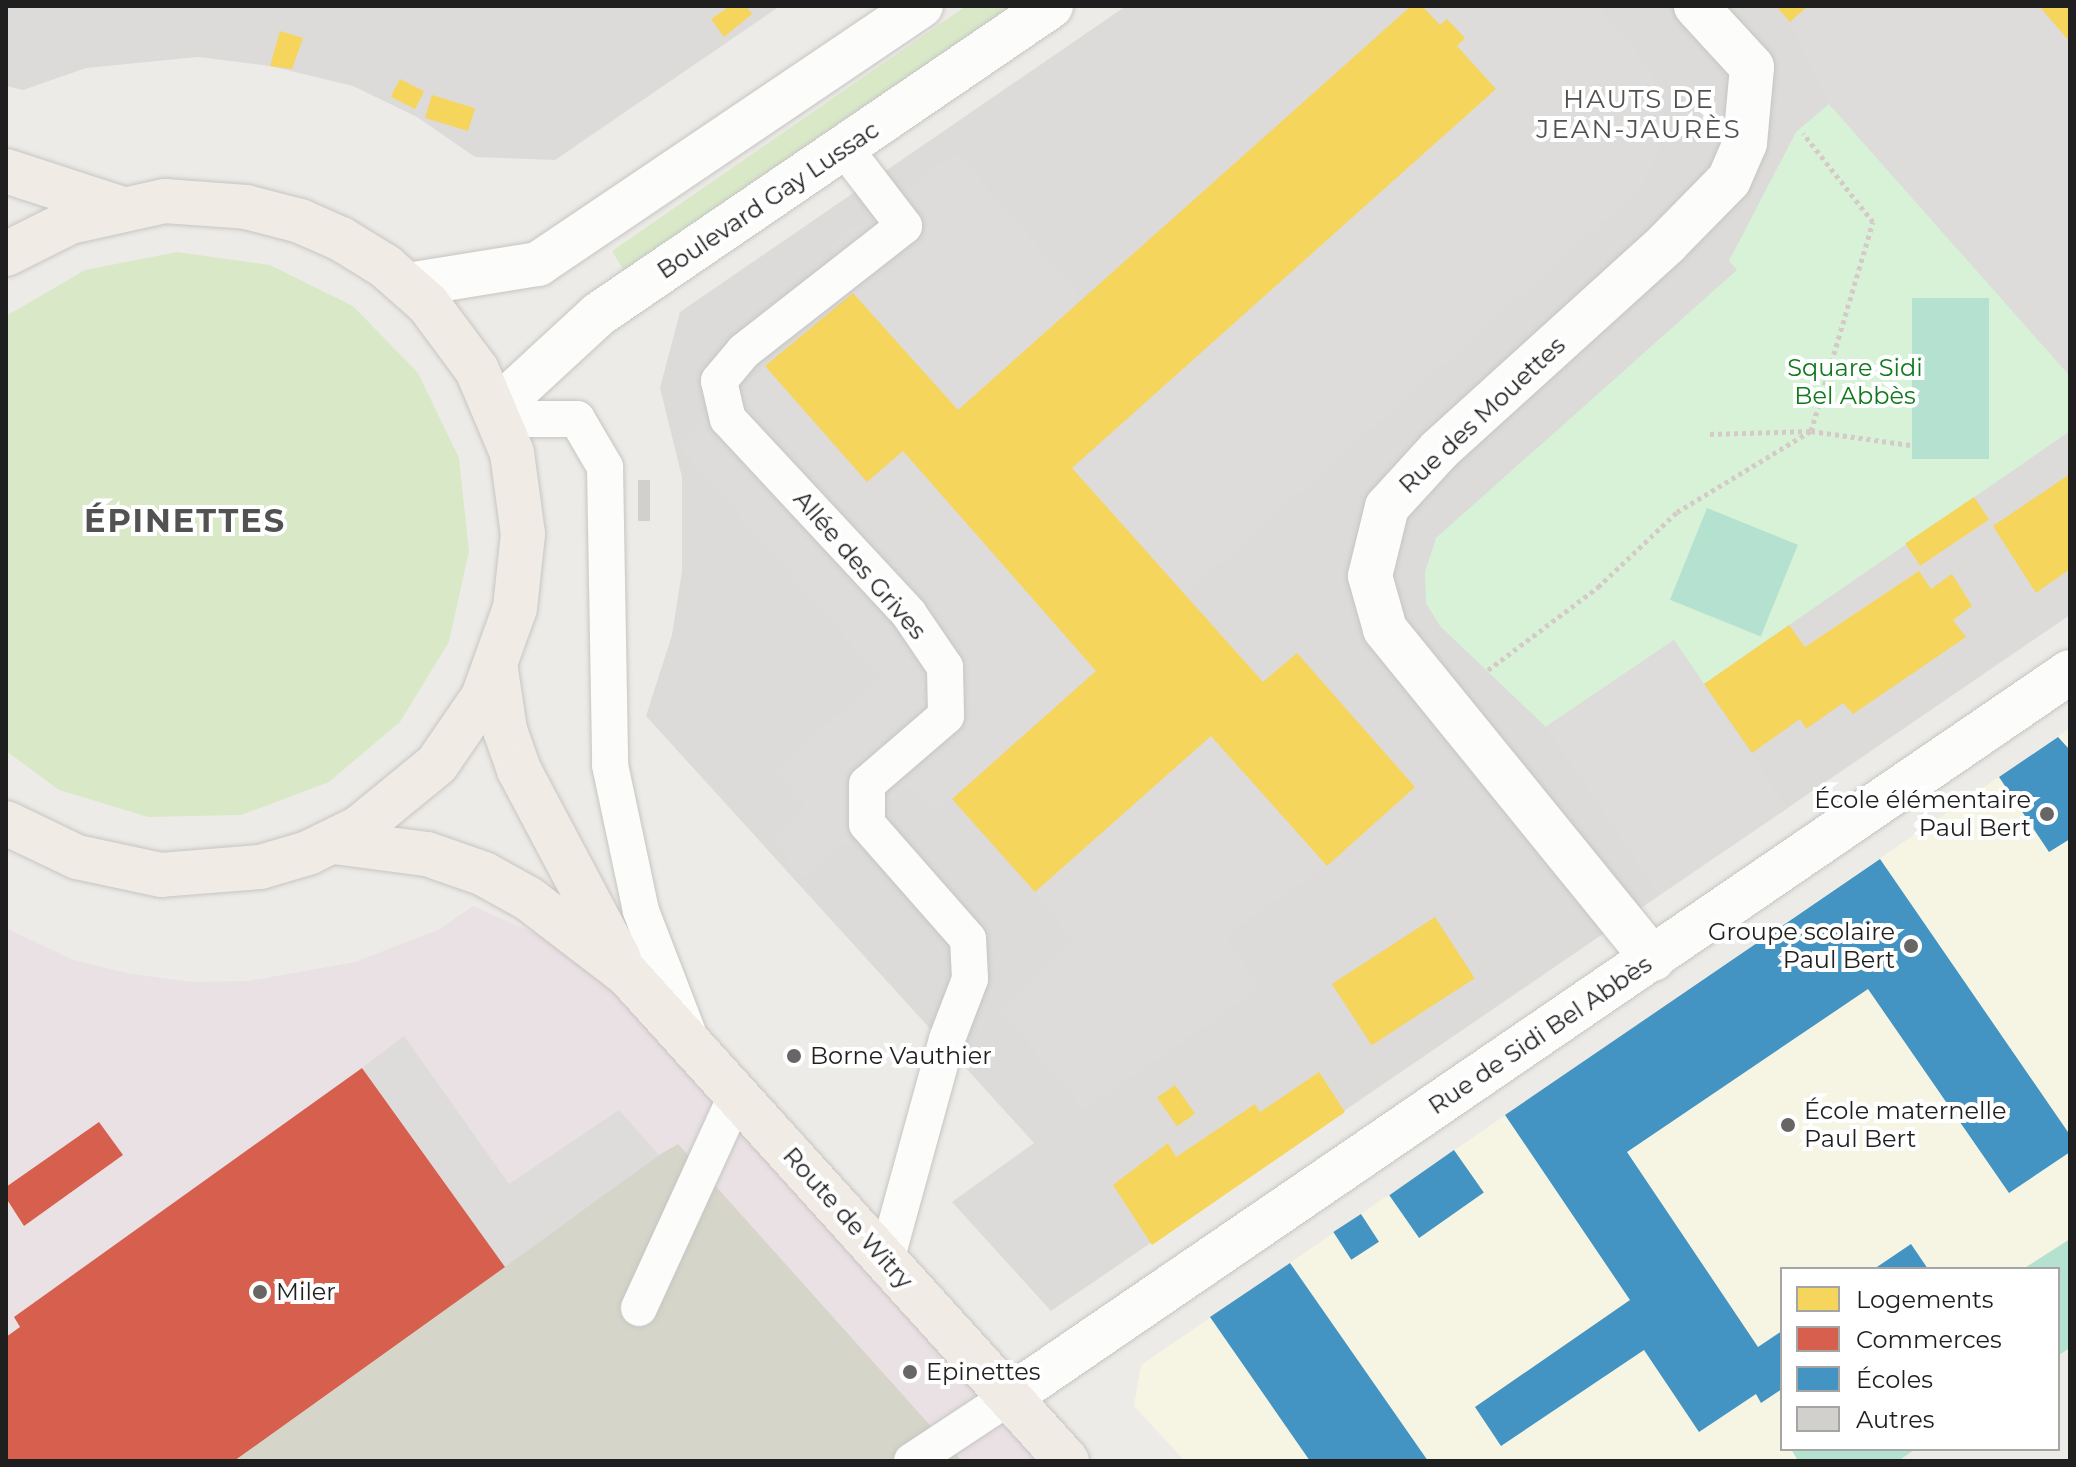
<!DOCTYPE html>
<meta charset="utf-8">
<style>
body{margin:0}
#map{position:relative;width:2076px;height:1467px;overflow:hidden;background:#edebe7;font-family:Montserrat,sans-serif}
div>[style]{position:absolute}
.residential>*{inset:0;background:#dcdbd9}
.industrial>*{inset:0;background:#eae1e5}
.education>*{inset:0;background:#f6f5e3}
.construction>*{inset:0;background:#d6d5c9}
.grass>*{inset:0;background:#d9e9c8}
.park>*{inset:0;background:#d7f2d7}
.pitch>*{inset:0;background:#b5e2d0;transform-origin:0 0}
.parking>*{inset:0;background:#dddcdb;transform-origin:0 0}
.homes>*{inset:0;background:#f6d55c;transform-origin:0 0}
.shops>*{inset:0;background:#d6604d}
.schools>*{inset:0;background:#4393c3;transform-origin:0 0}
.building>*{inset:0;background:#d2d0cd;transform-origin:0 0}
.path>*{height:5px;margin-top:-2.5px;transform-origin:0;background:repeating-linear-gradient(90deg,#d6cac8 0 4px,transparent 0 8px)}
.roads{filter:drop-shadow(0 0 2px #c6c5c3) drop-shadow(0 0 2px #c6c5c3)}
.lane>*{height:36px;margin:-18px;padding:0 18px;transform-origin:18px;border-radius:18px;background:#fcfcfb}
.street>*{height:44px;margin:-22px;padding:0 22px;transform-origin:22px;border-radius:22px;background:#fcfcfb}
.primary>*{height:44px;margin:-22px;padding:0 22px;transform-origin:22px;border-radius:22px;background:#f0ece5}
.dots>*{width:22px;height:22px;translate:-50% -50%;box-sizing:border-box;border:4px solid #fff;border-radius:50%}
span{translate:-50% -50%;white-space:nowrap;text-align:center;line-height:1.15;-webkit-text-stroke:8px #fff;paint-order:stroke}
.street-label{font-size:24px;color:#1f1f1f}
.park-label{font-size:24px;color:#11791d}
.poi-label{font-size:24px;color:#1f1f1f}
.right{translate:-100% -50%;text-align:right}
.left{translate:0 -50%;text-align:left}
.neighbourhood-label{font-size:26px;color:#525252;letter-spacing:2px}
.district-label{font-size:32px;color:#525252;font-weight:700;letter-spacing:2px}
.frame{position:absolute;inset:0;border:8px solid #1f1f1f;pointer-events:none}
.legend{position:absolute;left:1780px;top:1267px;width:280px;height:184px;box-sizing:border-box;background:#fff;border:2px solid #a5a5a5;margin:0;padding:10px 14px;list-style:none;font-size:24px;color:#1f1f1f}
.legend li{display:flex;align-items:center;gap:16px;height:40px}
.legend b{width:40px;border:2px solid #a5a5a5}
</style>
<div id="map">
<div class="residential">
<i style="clip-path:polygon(6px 6px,780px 6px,555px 160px,475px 157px,417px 117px,353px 86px,270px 66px,198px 57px,86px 68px,23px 90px,6px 86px)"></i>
<i style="clip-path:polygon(1126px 6px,2070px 6px,2070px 615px,1051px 1311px,952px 1202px,1034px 1143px,646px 716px,672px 635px,682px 571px,682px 477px,660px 388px,680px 312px)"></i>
</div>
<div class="industrial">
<i style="clip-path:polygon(473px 906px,628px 975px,1067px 1461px,6px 1461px,6px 928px,73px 960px,131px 974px,193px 982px,248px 981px,355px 962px,440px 929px)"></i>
</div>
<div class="education">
<i style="clip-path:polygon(2070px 728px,2070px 1349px,2058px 1357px,2058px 1269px,1782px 1269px,1782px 1449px,1917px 1449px,1898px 1461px,1185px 1461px,1134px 1406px,1141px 1365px)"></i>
</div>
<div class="construction">
<i style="clip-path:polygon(678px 1144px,962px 1461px,234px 1461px,659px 1155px)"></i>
</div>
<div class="grass">
<i style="clip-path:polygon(966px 6px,1017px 6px,624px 271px,612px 251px)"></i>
<i style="clip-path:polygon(177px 252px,270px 265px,353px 306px,418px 373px,459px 458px,469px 551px,449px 642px,400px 722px,329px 782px,241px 815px,148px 817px,59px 790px,6px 751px,6px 316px,85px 270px)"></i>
</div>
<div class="park">
<i style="clip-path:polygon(1829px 104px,2070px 376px,2070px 431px,1704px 684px,1674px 640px,1546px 727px,1440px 626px,1426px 603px,1425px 572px,1436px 538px,1737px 270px,1729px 261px,1796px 132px)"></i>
</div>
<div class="pitch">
<i style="left:1912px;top:298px;width:77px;height:161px"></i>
<i style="left:1707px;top:508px;width:98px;height:99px;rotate:22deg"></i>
<i style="clip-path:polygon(2070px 1239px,2070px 1348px,2058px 1356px,2058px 1269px,2023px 1269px)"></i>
<i style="clip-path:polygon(1791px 1449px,1916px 1449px,1898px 1461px,1798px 1461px)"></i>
</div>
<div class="parking">
<i style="clip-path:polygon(1422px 6px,1598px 6px,1649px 67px,1664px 110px,1659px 150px,1642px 187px,1185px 595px,1072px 469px,1495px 89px,1457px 46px,1447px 20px,1440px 25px)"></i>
<i style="clip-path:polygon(1808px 6px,2039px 6px,2070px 42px,2070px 376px,1829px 104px,1790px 22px)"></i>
<i style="clip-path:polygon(957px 152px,1083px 299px,958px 410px,853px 293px,830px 244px)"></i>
<i style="clip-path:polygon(765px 366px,867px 482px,903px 451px,1096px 671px,935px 814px,910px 786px,804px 879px,769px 839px,805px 807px,774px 771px,880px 677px,677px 444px)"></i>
<i style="left:1674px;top:640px;width:203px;height:155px;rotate:56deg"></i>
<i style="clip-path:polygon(1211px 736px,1327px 866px,1226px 935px,1260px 988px,1084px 1110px,1000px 1010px,1073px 942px,1035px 892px)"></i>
<i style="clip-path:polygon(404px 1036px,509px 1184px,619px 1110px,659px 1155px,505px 1267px,362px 1068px)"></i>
</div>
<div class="homes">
<i style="clip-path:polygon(730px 6px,746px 6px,752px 14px,724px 37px,711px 19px)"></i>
<i style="clip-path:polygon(1411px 6px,1422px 6px,1440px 25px,1447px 19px,1465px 38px,1457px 46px,1496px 89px,1072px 468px,1263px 682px,1297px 653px,1415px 787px,1327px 866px,1211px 736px,1035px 892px,952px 799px,1096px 671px,903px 451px,867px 482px,765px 366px,853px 293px,958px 410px)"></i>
<i style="clip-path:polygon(1776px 6px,1808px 6px,1790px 22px)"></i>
<i style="clip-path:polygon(2039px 6px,2070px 6px,2070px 42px)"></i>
<i style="clip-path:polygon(280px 31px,303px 38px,292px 69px,270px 66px)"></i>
<i style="left:400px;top:79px;width:27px;height:20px;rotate:27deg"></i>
<i style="left:432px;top:95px;width:45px;height:24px;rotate:17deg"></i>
<i style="clip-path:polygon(2070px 474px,2070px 569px,2036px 593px,1993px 526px)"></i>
<i style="left:1974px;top:497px;width:27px;height:83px;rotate:56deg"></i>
<i style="clip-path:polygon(1919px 571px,1931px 589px,1952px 574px,1972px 606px,1953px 620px,1966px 637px,1853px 714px,1843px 703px,1806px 729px,1800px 719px,1752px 753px,1704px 684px,1789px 625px,1805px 647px)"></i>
<i style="left:1435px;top:917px;width:73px;height:123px;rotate:57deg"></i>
<i style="clip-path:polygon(1319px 1072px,1345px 1112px,1152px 1245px,1113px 1185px,1168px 1143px,1176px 1157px,1255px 1104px,1260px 1112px)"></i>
<i style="left:1175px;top:1085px;width:35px;height:22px;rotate:55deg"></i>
</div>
<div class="shops">
<i style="clip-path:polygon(362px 1068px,505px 1267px,234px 1461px,6px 1461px,6px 1337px,20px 1327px,14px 1317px)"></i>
<i style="clip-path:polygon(99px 1122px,123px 1155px,24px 1226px,6px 1198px,6px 1187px)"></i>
</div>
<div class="schools">
<i style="clip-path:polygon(2058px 737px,2070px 750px,2070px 839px,2049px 852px,1999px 777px)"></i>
<i style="clip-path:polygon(1880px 859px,2070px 1135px,2070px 1152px,2009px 1193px,1868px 989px,1627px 1152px,1758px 1347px,1782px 1331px,1782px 1389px,1761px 1403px,1756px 1394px,1699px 1432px,1644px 1350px,1501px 1446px,1475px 1407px,1630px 1300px,1505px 1115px)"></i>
<i style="left:1454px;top:1150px;width:52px;height:79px;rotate:55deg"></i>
<i style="left:1361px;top:1214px;width:33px;height:33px;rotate:57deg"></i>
<i style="clip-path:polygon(1911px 1244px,1928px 1269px,1874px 1269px)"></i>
<i style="clip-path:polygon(1290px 1263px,1428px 1461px,1310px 1461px,1210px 1317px)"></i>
</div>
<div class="building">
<i style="left:638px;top:480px;width:12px;height:41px"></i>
</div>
<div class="path">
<i style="left:1710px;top:434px;width:101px;rotate:-1.7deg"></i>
<i style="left:1811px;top:431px;width:100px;rotate:8deg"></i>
<i style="left:1488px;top:670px;width:138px;rotate:-37deg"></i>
<i style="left:1598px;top:587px;width:109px;rotate:-43.5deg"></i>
<i style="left:1677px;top:512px;width:157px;rotate:-31.2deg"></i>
<i style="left:1811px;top:431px;width:218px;rotate:-73.5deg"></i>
<i style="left:1873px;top:222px;width:113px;rotate:-128.2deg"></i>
</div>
<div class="roads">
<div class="lane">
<i style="left:845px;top:149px;width:97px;rotate:52.5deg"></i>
<i style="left:904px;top:226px;width:203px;rotate:142deg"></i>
<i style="left:744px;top:351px;width:39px;rotate:130deg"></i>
<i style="left:719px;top:381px;width:39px;rotate:77deg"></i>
<i style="left:728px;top:419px;width:266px;rotate:47.1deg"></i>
<i style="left:909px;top:614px;width:64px;rotate:55.8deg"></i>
<i style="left:945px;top:667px;width:49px;rotate:88.8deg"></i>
<i style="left:946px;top:716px;width:104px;rotate:139.3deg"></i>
<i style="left:867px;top:784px;width:40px;rotate:90deg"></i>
<i style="left:867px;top:824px;width:153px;rotate:48.7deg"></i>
<i style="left:968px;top:939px;width:40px;rotate:87.1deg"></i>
<i style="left:970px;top:979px;width:64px;rotate:111deg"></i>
<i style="left:947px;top:1039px;width:229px;rotate:105.4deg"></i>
<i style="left:500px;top:419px;width:77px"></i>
<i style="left:577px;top:419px;width:56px;rotate:59.7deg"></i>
<i style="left:605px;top:467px;width:298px;rotate:89deg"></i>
<i style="left:610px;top:765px;width:149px;rotate:78deg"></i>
<i style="left:641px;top:911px;width:136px;rotate:68.9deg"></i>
<i style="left:639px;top:1308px;width:235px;rotate:-65.4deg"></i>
<i style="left:912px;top:1461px;width:116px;rotate:-33.4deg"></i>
</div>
<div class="street">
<i style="left:408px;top:285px;width:132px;rotate:-9.2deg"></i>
<i style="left:538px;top:264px;width:462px;rotate:-34deg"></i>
<i style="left:496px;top:409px;width:140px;rotate:-42.7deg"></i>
<i style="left:599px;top:314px;width:547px;rotate:-34.27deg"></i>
<i style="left:1653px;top:959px;width:425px;rotate:-129.1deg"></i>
<i style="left:1385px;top:629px;width:55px;rotate:-105.8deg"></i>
<i style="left:1370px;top:576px;width:71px;rotate:-76.2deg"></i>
<i style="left:1387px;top:507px;width:77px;rotate:-47.6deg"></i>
<i style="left:1439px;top:450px;width:308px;rotate:-42.2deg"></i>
<i style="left:1667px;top:243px;width:88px;rotate:-45.5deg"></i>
<i style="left:1729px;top:180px;width:40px;rotate:-66.6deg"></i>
<i style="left:1745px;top:143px;width:76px;rotate:-84.7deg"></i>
<i style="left:1752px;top:67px;width:83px;rotate:-132.6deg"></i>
<i style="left:1009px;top:1397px;width:1285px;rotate:-34.35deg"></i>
</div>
<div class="primary">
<i style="left:6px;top:171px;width:120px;rotate:18deg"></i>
<i style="left:6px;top:254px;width:72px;rotate:-26.6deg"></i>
<i style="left:70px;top:222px;width:97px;rotate:-12.5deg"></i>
<i style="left:165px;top:201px;width:81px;rotate:4.2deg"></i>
<i style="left:246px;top:207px;width:56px;rotate:14.5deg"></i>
<i style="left:300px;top:221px;width:45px;rotate:23.7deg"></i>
<i style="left:341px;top:239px;width:52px;rotate:31.5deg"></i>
<i style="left:385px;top:266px;width:57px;rotate:41.5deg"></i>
<i style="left:428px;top:304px;width:82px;rotate:53.4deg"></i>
<i style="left:477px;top:370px;width:90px;rotate:67.1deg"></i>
<i style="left:512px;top:453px;width:82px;rotate:82.3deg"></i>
<i style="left:523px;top:534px;width:74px;rotate:96.2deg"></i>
<i style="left:515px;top:608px;width:95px;rotate:109.8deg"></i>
<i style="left:483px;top:697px;width:81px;rotate:124.5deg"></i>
<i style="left:437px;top:764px;width:101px;rotate:140.6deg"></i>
<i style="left:359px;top:828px;width:57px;rotate:153.9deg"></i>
<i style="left:308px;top:853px;width:50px;rotate:163.7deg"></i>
<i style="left:260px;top:867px;width:99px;rotate:175.4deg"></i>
<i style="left:161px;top:875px;width:86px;rotate:-167.9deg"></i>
<i style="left:77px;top:857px;width:79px;rotate:-154.4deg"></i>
<i style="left:496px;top:670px;width:61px;rotate:81.5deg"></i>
<i style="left:505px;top:730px;width:42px;rotate:70.7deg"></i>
<i style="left:519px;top:770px;width:214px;rotate:62.1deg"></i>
<i style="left:334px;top:842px;width:94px;rotate:7.4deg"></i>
<i style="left:427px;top:854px;width:60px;rotate:19.3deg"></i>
<i style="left:484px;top:874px;width:51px;rotate:29.1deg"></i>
<i style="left:529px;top:899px;width:125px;rotate:37.5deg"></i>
<i style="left:628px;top:975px;width:655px;rotate:47.91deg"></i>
</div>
</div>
<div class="dots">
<i style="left:2047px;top:814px;background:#676665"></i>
<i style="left:1911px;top:946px;background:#676665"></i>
<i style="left:794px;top:1056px;background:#676665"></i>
<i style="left:1788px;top:1125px;background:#676665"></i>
<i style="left:260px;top:1292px;background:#676665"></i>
<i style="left:910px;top:1372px;background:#676665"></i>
</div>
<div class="street-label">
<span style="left:768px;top:200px;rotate:-34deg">Boulevard Gay Lussac</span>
<span style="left:1482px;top:415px;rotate:-43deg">Rue des Mouettes</span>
<span style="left:860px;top:565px;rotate:49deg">Allée des Grives</span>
<span style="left:1540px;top:1035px;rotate:-34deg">Rue de Sidi Bel Abbès</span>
<span style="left:848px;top:1218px;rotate:48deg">Route de Witry</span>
</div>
<div class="park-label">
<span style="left:1855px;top:382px">Square Sidi<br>Bel Abbès</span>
</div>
<div class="poi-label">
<span class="right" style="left:2031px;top:814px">École élémentaire<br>Paul Bert</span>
<span class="right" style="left:1895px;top:946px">Groupe scolaire<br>Paul Bert</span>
<span class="left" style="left:810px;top:1056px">Borne Vauthier</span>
<span class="left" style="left:1804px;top:1125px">École maternelle<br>Paul Bert</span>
<span class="left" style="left:276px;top:1292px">Miler</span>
<span class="left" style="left:926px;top:1372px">Epinettes</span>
</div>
<div class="neighbourhood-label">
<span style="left:1639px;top:115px">HAUTS DE<br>JEAN-JAURÈS</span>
</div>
<div class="district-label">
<span style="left:185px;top:521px">ÉPINETTES</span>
</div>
<div class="frame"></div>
<ul class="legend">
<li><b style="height:22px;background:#f6d55c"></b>Logements</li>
<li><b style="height:22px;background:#d6604d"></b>Commerces</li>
<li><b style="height:22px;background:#4393c3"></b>Écoles</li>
<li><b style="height:22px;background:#d2d0cd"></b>Autres</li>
</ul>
</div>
